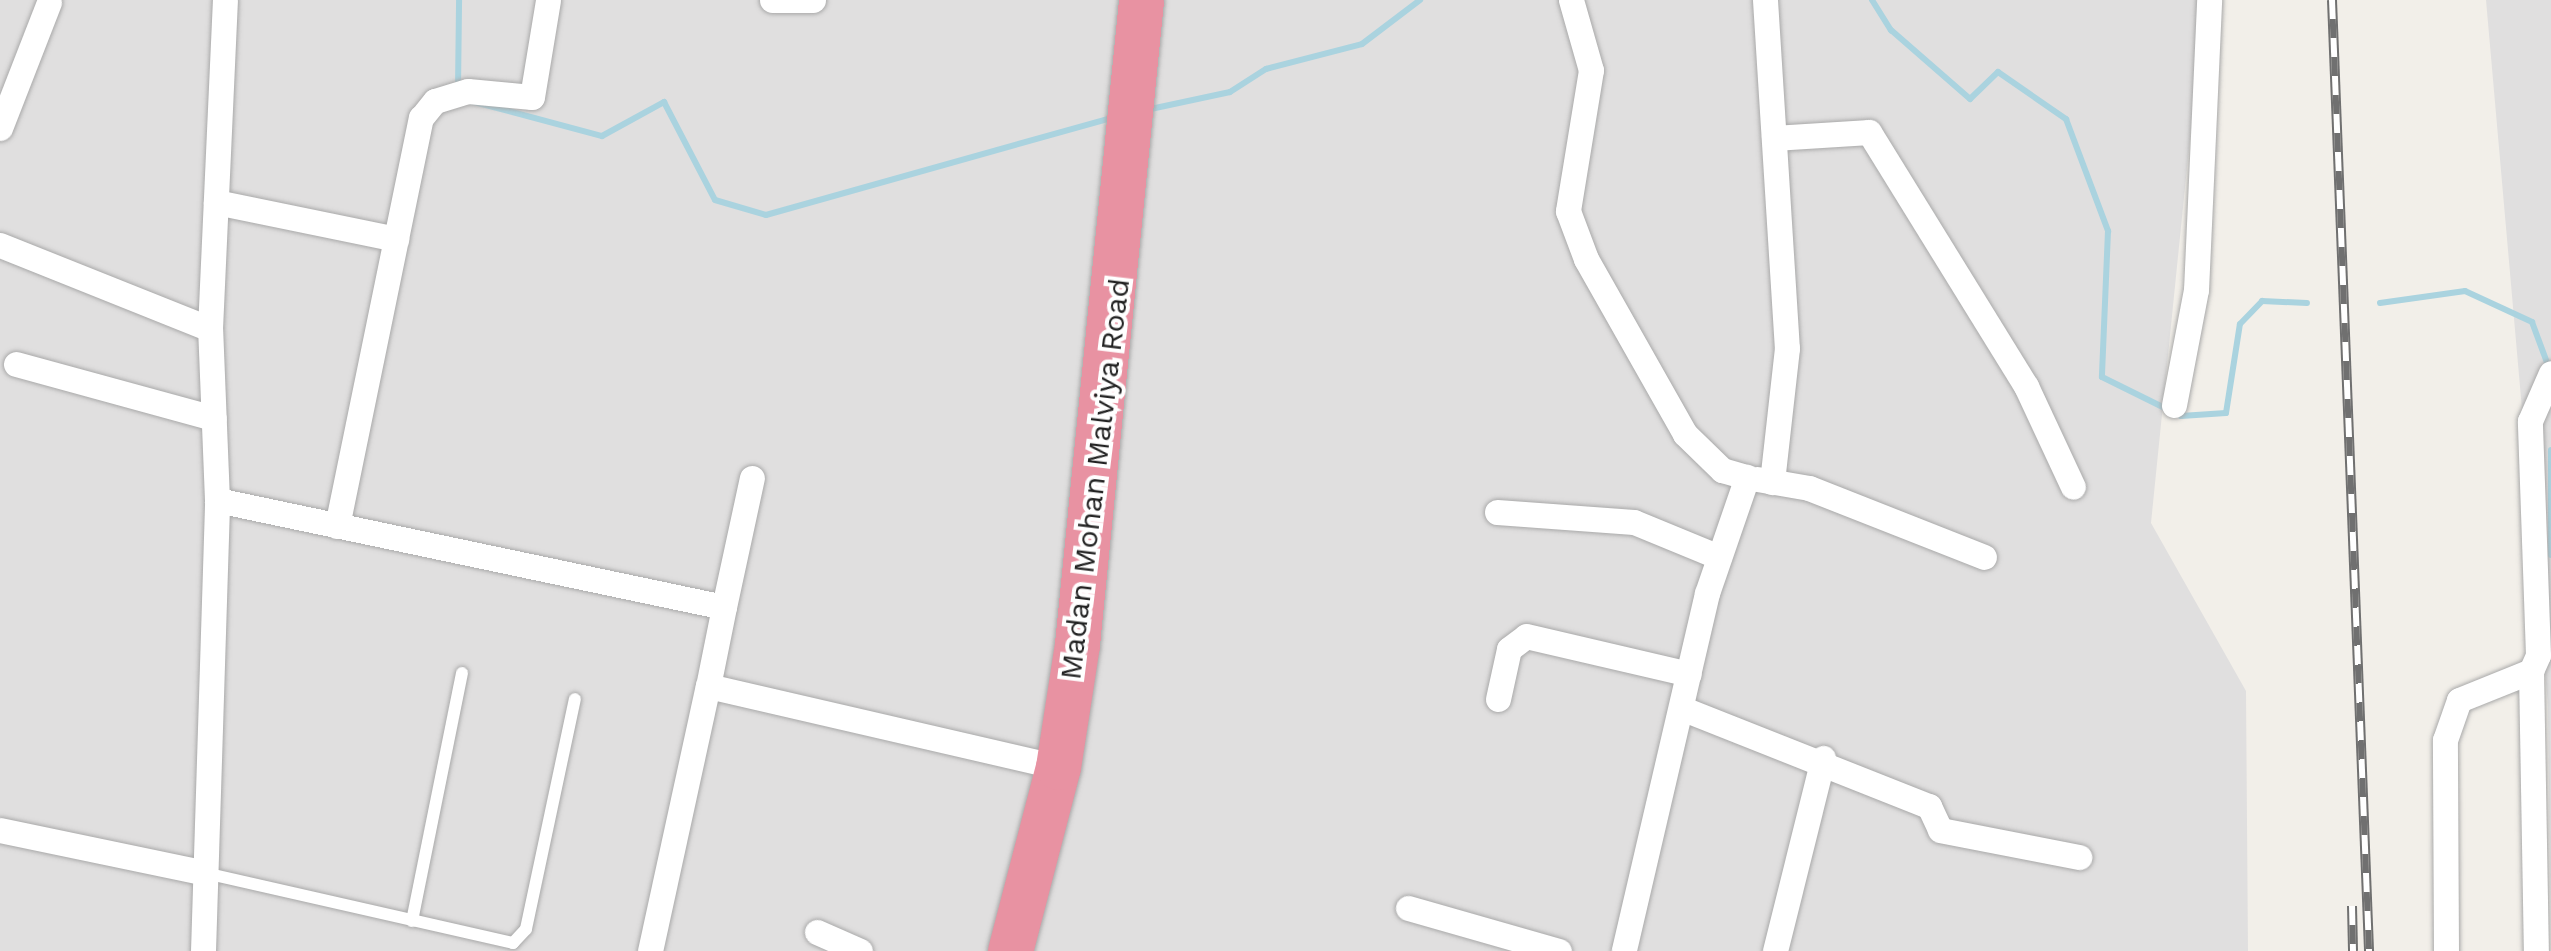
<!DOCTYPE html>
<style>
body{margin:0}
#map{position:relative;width:2551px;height:951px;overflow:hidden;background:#f2efe9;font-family:"Work Sans",sans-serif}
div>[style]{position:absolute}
.residential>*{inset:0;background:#e0dfdf}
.stream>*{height:6px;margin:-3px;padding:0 3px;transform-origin:3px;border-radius:3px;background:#aad3df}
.roads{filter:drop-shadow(0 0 2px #a9a9a9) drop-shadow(0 0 2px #a9a9a9)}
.lane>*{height:12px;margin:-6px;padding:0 6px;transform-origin:6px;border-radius:6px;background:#fff}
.street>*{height:25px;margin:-12.5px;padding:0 12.5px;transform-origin:12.5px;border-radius:12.5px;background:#fff}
.highway>*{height:45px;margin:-22.5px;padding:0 22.5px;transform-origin:22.5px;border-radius:22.5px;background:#e892a2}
.rail>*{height:10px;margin-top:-5px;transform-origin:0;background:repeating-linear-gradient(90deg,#fff 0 19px,#707070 0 38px);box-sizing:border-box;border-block:2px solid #707070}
span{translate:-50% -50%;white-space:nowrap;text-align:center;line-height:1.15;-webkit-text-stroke:8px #fff;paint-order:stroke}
.street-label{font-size:30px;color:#222}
</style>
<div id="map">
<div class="residential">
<i style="clip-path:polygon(0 0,2204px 0,2151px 523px,2246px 691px,2248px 951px,0 951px)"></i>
<i style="clip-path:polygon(2486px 0,2551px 0,2551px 951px,2548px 705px)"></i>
</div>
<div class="stream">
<i style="left:1872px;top:0;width:36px;rotate:58deg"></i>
<i style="left:1891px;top:30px;width:105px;rotate:41.1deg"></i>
<i style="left:1970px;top:99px;width:39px;rotate:-44deg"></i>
<i style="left:1998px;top:72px;width:83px;rotate:34.7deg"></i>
<i style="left:2066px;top:119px;width:120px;rotate:69.4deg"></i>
<i style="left:2108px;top:231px;width:146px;rotate:92.4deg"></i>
<i style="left:2102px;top:377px;width:88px;rotate:26.3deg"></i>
<i style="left:2181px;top:416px;width:45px;rotate:-3.8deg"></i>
<i style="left:2226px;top:413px;width:90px;rotate:-81.1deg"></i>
<i style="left:2240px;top:324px;width:32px;rotate:-46deg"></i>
<i style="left:2262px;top:301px;width:45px;rotate:2.5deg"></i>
<i style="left:458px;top:88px;width:88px;rotate:-89.3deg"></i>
<i style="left:463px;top:99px;width:144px;rotate:14.9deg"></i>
<i style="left:602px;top:136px;width:71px;rotate:-28.7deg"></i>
<i style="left:664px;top:102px;width:110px;rotate:62.5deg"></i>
<i style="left:715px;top:200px;width:53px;rotate:16.4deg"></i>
<i style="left:766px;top:215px;width:362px;rotate:-15.7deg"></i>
<i style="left:1146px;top:110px;width:86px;rotate:-12.1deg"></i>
<i style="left:1230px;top:92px;width:43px;rotate:-32.6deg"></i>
<i style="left:1266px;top:69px;width:99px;rotate:-14.6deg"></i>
<i style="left:1362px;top:44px;width:73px;rotate:-37.2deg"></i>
<i style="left:2380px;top:303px;width:86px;rotate:-8deg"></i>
<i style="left:2465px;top:291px;width:74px;rotate:24.8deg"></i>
<i style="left:2532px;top:322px;width:49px;rotate:69.7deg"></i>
<i style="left:2551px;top:450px;width:105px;rotate:90deg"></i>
</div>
<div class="roads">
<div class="lane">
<i style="left:205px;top:873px;width:316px;rotate:12.8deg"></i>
<i style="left:513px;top:943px;width:19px;rotate:-47deg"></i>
<i style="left:526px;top:929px;width:235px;rotate:-78deg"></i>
<i style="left:412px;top:921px;width:253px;rotate:-78.6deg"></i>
</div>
<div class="street">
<i style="left:772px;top:0;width:41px"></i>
<i style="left:1571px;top:0;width:73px;rotate:74.1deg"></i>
<i style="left:1591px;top:70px;width:143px;rotate:99.3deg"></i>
<i style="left:1568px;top:211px;width:51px;rotate:69.4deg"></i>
<i style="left:1586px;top:259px;width:201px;rotate:60.5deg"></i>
<i style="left:1685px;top:434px;width:52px;rotate:44.2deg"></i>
<i style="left:1722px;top:470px;width:26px;rotate:16deg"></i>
<i style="left:1747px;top:477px;width:123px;rotate:109deg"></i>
<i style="left:1707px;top:593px;width:367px;rotate:103.1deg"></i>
<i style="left:1765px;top:0;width:349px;rotate:86.4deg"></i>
<i style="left:1787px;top:348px;width:135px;rotate:96.4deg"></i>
<i style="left:0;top:128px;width:135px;rotate:-68.7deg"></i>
<i style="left:1774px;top:138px;width:95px;rotate:-3.6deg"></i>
<i style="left:1869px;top:132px;width:299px;rotate:58.3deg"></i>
<i style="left:2026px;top:386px;width:111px;rotate:65deg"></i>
<i style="left:216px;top:202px;width:184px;rotate:11.6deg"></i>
<i style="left:0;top:245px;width:226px;rotate:21.8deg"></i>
<i style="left:16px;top:364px;width:205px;rotate:15.3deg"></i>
<i style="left:2174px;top:405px;width:117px;rotate:-79.2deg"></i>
<i style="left:2196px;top:290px;width:290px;rotate:-87.4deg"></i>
<i style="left:1757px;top:479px;width:53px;rotate:9.8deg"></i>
<i style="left:1809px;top:488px;width:188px;rotate:21.5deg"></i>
<i style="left:217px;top:500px;width:518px;rotate:11.92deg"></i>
<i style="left:724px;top:607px;width:81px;rotate:101.4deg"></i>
<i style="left:708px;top:686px;width:359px;rotate:13deg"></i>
<i style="left:1497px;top:512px;width:137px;rotate:4.2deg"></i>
<i style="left:1634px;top:522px;width:92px;rotate:22.4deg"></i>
<i style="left:337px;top:526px;width:417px;rotate:-78.4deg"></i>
<i style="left:421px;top:118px;width:22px;rotate:-51deg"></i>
<i style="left:435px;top:101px;width:34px;rotate:-17deg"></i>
<i style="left:468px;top:91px;width:64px;rotate:5.4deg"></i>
<i style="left:532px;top:97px;width:98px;rotate:-80.6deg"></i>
<i style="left:724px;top:607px;width:132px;rotate:-77.8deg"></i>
<i style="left:2531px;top:671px;width:280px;rotate:89deg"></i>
<i style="left:1498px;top:699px;width:51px;rotate:-77.6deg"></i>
<i style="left:1509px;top:649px;width:21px;rotate:-37deg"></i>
<i style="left:1526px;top:636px;width:167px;rotate:13.1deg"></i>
<i style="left:1681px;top:708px;width:267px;rotate:21.6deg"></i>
<i style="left:1929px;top:806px;width:26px;rotate:65deg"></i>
<i style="left:1940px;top:830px;width:142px;rotate:11deg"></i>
<i style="left:0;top:830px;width:209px;rotate:11.8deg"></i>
<i style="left:1408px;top:908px;width:157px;rotate:15.9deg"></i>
<i style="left:817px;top:932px;width:47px;rotate:23.8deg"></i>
<i style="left:203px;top:951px;width:451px;rotate:-88.2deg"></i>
<i style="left:217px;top:500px;width:171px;rotate:-92.3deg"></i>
<i style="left:210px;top:329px;width:329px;rotate:-87.4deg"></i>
<i style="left:650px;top:951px;width:271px;rotate:-77.7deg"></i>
<i style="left:1775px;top:951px;width:199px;rotate:-76deg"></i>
<i style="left:2446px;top:951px;width:211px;rotate:-90.3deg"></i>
<i style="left:2445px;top:740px;width:42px;rotate:-70.7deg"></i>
<i style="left:2459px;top:700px;width:78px;rotate:-21.9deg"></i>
<i style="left:2531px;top:671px;width:17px;rotate:-66deg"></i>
<i style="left:2538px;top:655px;width:234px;rotate:-92deg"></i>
<i style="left:2530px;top:421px;width:52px;rotate:-66.4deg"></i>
</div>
<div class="highway">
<i style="left:1010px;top:951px;width:190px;rotate:-75.4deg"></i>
<i style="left:1058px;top:767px;width:124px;rotate:-81.2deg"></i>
<i style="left:1077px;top:644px;width:647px;rotate:-84.32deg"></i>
</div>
</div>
<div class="rail">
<i style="left:2332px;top:0;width:952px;rotate:87.77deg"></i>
<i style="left:2352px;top:906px;width:45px;rotate:88.7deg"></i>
</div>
<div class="street-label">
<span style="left:1095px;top:479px;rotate:-83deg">Madan Mohan Malviya Road</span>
</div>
</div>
